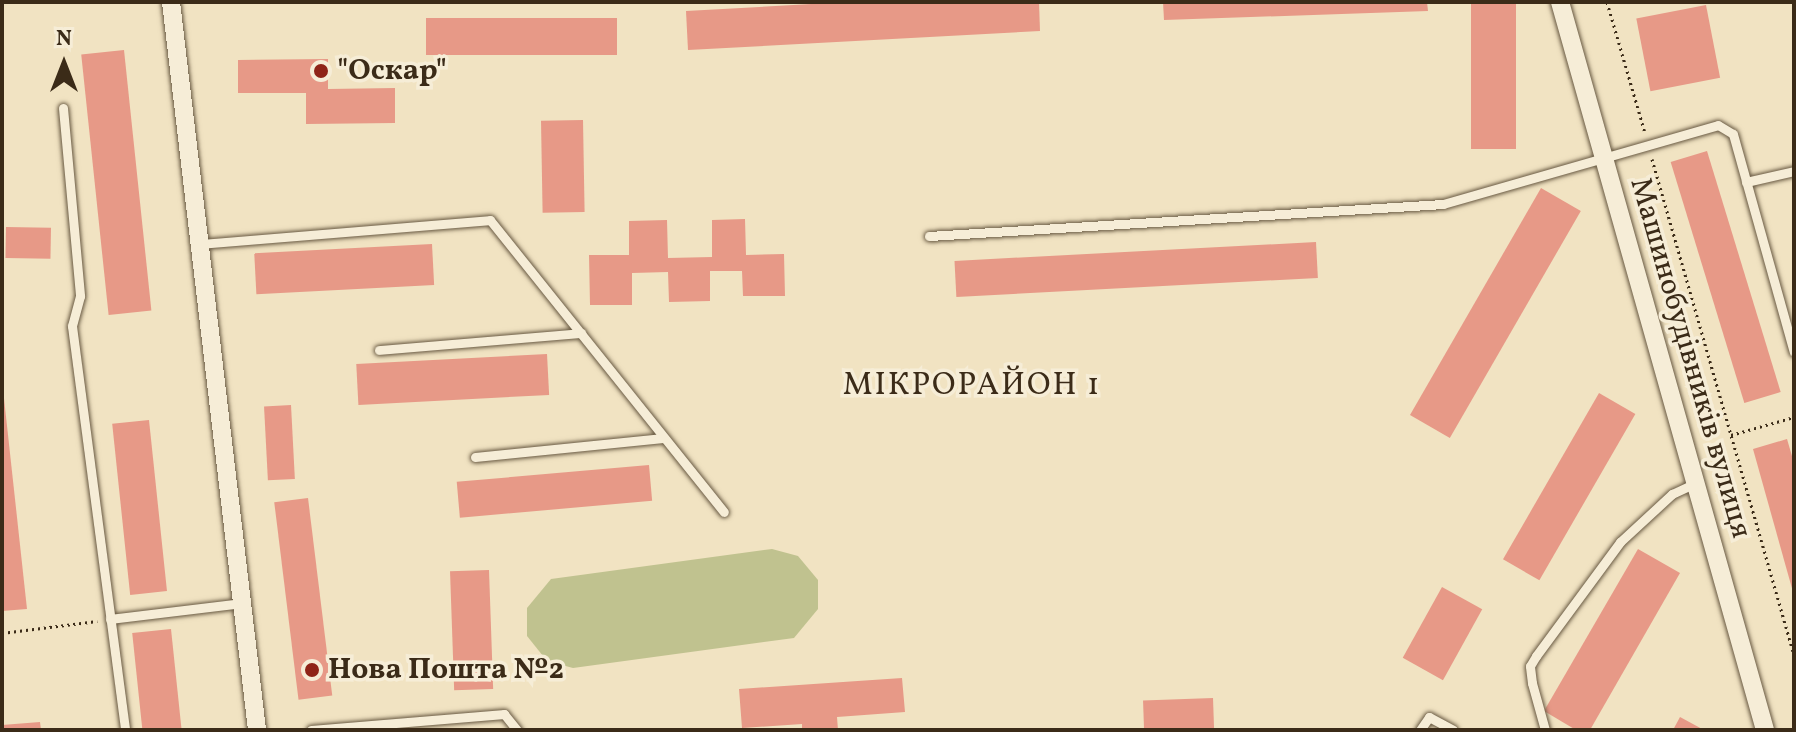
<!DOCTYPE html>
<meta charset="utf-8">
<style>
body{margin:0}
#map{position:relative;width:1796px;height:732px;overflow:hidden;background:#f1e3c2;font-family:Vollkorn,serif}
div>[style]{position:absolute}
.green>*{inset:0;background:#c0c28f}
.building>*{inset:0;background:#e79987;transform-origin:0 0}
.path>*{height:3px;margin-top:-1.5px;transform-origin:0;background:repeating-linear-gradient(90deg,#3b2b18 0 2px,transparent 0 6px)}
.roads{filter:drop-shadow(0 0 2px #685942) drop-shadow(0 0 2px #685942)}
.service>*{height:9px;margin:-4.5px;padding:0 4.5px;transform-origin:4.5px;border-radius:4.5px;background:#f6edd7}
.minor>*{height:18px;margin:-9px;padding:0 9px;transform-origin:9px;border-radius:9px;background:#f6edd7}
.dots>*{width:22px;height:22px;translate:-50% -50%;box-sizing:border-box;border:4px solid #f6edd7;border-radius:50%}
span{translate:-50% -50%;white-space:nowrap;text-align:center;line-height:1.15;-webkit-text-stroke:7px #f6edd7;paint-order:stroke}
.poi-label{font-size:30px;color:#3b2b18;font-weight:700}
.left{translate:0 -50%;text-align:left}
.street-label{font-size:30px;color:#3b2b18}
.neighbourhood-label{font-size:32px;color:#3b2b18;letter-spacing:2px}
.frame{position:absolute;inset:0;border:4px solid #3b2b18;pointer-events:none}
.north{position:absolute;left:24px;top:24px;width:80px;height:80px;-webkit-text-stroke:6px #f6edd7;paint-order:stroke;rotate:0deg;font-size:22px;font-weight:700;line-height:32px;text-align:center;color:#3b2b18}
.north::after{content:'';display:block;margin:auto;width:28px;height:36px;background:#3b2b18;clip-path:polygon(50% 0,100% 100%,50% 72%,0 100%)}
</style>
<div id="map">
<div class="green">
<i style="clip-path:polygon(772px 549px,798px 556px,818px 580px,818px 609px,794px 638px,573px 668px,547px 661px,527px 636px,527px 608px,551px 579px)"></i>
</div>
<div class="building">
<i style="clip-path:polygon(847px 2px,1039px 2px,1040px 31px,688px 50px,686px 11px)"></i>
<i style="clip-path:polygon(1163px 2px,1427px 2px,1428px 11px,1164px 20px)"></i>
<i style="left:1471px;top:2px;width:45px;height:147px"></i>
<i style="left:1706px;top:5px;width:74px;height:71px;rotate:79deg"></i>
<i style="left:426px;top:18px;width:191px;height:37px"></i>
<i style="left:124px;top:50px;width:262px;height:43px;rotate:84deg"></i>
<i style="clip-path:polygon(328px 59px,328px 89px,395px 88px,395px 123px,306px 124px,306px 93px,238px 93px,238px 60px)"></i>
<i style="left:583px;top:120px;width:92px;height:42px;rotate:89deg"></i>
<i style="left:1707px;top:151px;width:252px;height:38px;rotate:73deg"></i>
<i style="left:1541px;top:188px;width:46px;height:262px;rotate:30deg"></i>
<i style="clip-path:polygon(745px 219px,746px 255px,784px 254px,785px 296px,743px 296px,742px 271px,710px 271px,710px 301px,669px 302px,668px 272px,632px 273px,632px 305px,590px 305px,589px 255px,629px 255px,629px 221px,667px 220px,668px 258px,712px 257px,712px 220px)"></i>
<i style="left:6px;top:227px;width:45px;height:31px;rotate:1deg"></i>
<i style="left:1316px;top:242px;width:36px;height:362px;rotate:87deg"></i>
<i style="left:432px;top:244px;width:41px;height:178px;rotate:87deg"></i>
<i style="left:547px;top:354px;width:41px;height:191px;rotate:87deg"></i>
<i style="clip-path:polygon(2px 380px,27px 609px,2px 611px)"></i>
<i style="left:1599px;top:393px;width:42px;height:192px;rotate:30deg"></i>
<i style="left:291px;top:405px;width:74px;height:27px;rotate:87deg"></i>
<i style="left:149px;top:420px;width:172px;height:37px;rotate:84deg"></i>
<i style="clip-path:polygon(1787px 439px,1794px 463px,1793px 592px,1753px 449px)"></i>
<i style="left:649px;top:465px;width:36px;height:193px;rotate:85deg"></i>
<i style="left:308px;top:498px;width:199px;height:34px;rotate:83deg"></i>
<i style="clip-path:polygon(1638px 549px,1680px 573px,1590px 730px,1576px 730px,1544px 711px)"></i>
<i style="left:489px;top:570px;width:119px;height:39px;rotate:88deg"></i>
<i style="left:1442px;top:587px;width:46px;height:81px;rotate:29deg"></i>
<i style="left:171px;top:629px;width:102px;height:39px;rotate:84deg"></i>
<i style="clip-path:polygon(902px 678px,905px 712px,837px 717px,838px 730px,802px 730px,802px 724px,742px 728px,739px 689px)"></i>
<i style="left:1213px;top:698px;width:32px;height:70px;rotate:88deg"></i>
<i style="clip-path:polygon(1680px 717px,1704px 730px,1673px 730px)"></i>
<i style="clip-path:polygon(40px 722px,41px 730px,2px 730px,2px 725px)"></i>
</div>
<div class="path">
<i style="left:1607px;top:2px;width:136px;rotate:73.8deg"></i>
<i style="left:1652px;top:159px;width:516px;rotate:74.02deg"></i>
<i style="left:1731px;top:435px;width:66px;rotate:-15.9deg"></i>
<i style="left:2px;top:633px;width:96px;rotate:-7.2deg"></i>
</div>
<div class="roads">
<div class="service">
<i style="left:63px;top:108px;width:189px;rotate:84.8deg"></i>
<i style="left:80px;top:296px;width:31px;rotate:105deg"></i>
<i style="left:72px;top:326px;width:407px;rotate:82.5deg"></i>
<i style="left:1746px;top:182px;width:49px;rotate:-12.9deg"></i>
<i style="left:929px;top:236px;width:515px;rotate:-3.56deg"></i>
<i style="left:1443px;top:204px;width:286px;rotate:-16deg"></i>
<i style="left:1718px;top:125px;width:17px;rotate:31deg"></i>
<i style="left:1733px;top:134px;width:226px;rotate:74.4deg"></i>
<i style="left:200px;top:244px;width:291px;rotate:-4.7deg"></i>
<i style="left:490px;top:220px;width:374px;rotate:51.3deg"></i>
<i style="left:379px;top:350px;width:203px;rotate:-4.8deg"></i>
<i style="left:475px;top:457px;width:189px;rotate:-5.8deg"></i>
<i style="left:110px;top:619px;width:133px;rotate:-6.9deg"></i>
<i style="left:311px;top:730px;width:194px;rotate:-4.7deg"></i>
<i style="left:504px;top:714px;width:21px;rotate:51deg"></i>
<i style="left:1420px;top:730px;width:16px;rotate:-55deg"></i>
<i style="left:1429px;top:717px;width:27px;rotate:28deg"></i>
<i style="left:1545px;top:730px;width:49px;rotate:-105.5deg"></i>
<i style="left:1532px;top:683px;width:17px;rotate:-97deg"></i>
<i style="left:1530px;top:666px;width:12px;rotate:-59deg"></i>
<i style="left:1536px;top:656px;width:142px;rotate:-53.6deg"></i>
<i style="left:1620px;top:542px;width:71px;rotate:-42.7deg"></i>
<i style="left:1672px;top:494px;width:26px;rotate:-25deg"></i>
</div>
<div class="minor">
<i style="left:171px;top:2px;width:733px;rotate:83.26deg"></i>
<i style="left:1560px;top:2px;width:756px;rotate:74.27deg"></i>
</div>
</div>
<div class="dots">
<i style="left:321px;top:71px;background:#8f2418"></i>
<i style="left:312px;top:670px;background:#8f2418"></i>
</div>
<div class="poi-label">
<span class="left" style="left:337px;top:71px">"Оскар"</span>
<span class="left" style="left:328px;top:670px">Нова Пошта №2</span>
</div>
<div class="street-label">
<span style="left:1690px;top:358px;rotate:74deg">Машинобудівників вулиця</span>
</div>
<div class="neighbourhood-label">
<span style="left:972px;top:386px">МІКРОРАЙОН 1</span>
</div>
<div class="frame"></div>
<div class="north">N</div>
</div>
